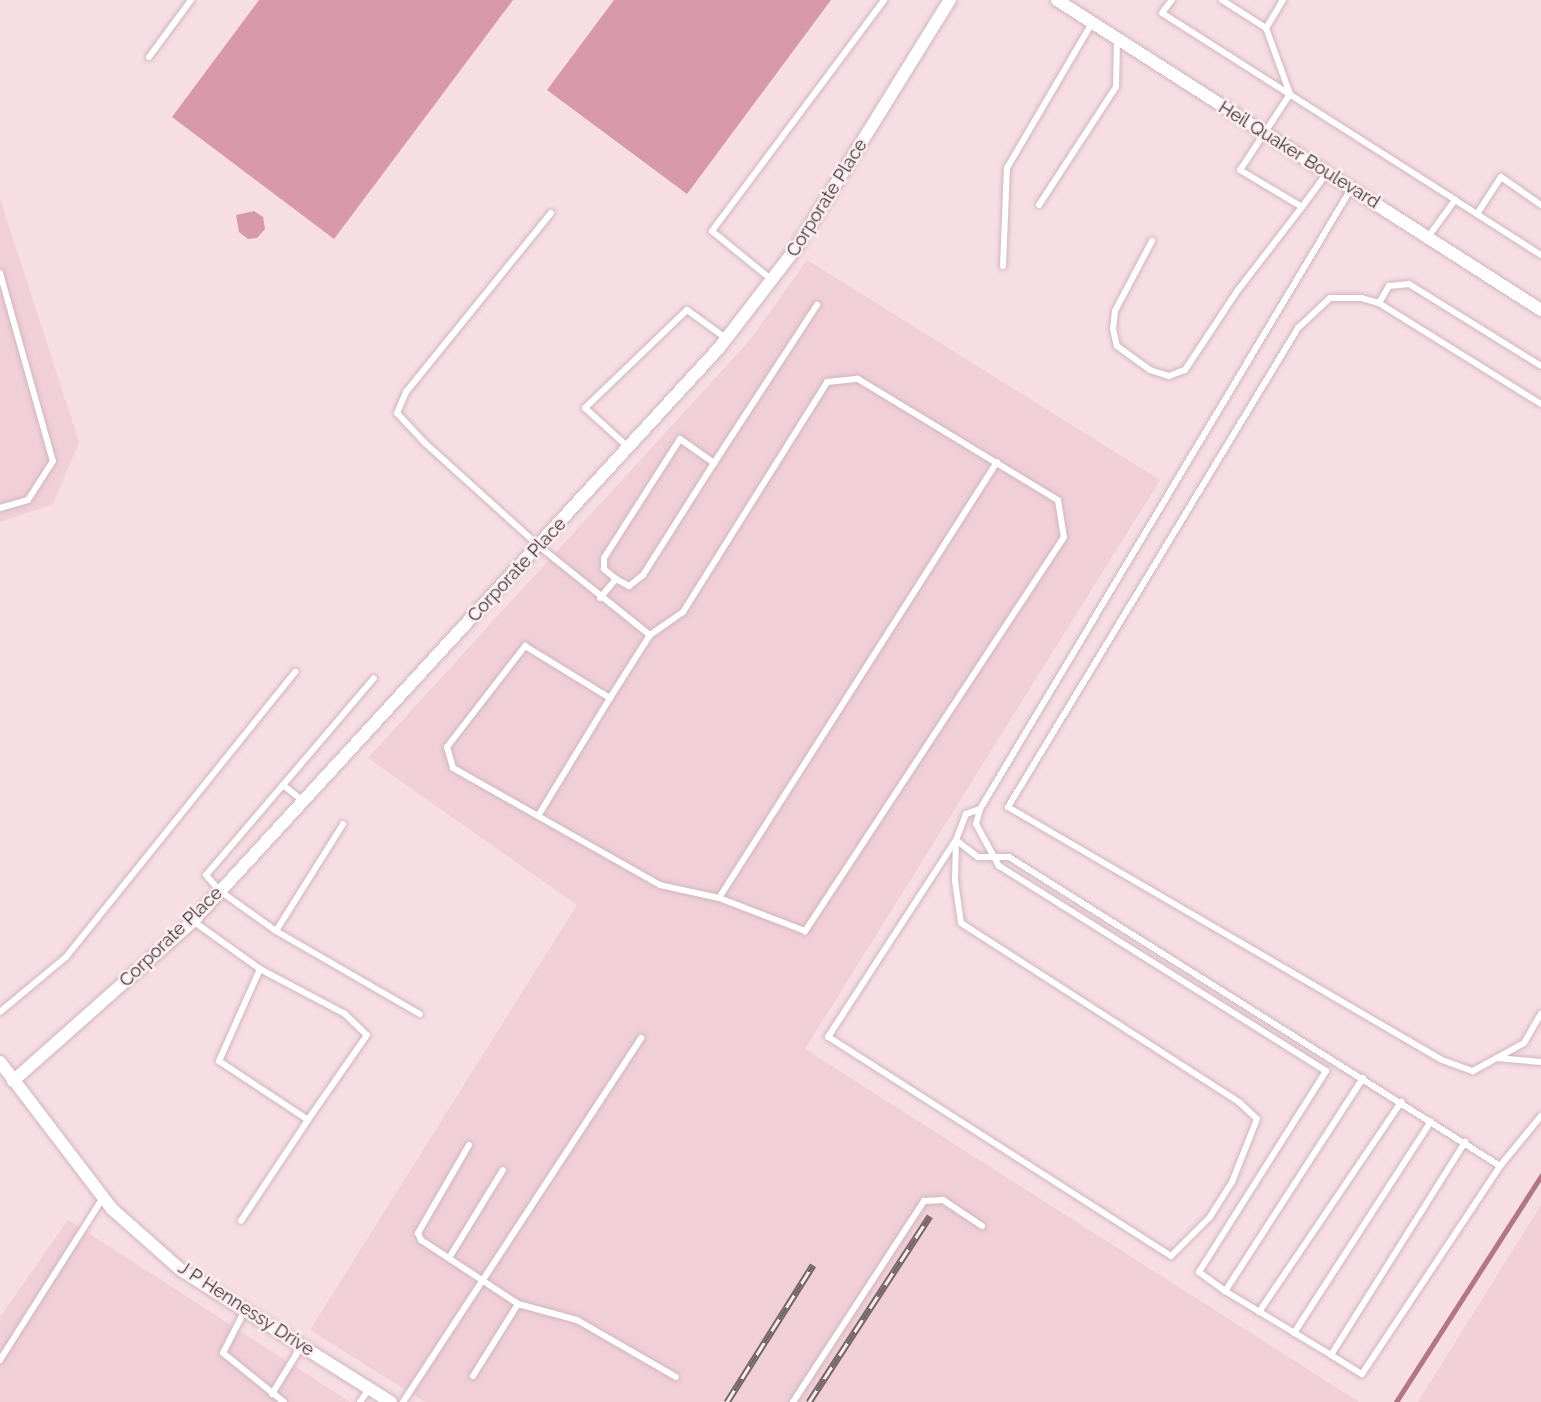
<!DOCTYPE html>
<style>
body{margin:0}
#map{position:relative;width:1541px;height:1402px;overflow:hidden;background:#f7dde4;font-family:Raleway,sans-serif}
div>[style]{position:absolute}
.built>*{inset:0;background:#f1cfd8}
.stream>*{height:4.5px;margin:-2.25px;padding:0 2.25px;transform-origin:2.25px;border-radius:2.25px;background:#b27688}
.building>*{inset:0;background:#d799aa}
.roads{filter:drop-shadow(0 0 2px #cfb7bd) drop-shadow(0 0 2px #cfb7bd)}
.lane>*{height:6px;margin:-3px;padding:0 3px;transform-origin:3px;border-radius:3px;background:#fff}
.street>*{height:12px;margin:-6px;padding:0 6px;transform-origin:6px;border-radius:6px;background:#fff}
.rail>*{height:7px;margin-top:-3.5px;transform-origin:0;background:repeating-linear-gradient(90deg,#fdeef2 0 14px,#75666a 0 28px);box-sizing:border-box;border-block:2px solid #75666a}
span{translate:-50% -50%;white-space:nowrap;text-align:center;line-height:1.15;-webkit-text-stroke:5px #fdeef2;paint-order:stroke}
.street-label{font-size:18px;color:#3e3437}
</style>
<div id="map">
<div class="built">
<i style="clip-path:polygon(0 199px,79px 442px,53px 504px,0 522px)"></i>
<i style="clip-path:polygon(807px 260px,1160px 480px,805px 1049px,1359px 1402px,425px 1402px,310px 1330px,577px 905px,368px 758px,750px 340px)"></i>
<i style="clip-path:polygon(1541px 1205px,1541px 1402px,1418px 1402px)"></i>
<i style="clip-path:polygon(68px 1220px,350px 1402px,0 1402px,0 1317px)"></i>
</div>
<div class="stream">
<i style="left:1396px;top:1402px;width:269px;rotate:-57.3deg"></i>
</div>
<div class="building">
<i style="clip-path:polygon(259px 0,513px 0,334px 239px,172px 117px)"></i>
<i style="clip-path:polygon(614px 0,831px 0,687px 194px,547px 90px)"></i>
<i style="clip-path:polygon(254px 211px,263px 217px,265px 229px,257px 238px,248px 239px,239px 232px,236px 215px)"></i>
</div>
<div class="roads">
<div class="lane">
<i style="left:1172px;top:0;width:16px;rotate:128deg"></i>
<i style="left:1162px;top:13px;width:348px;rotate:32.5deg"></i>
<i style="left:1455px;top:200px;width:46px;rotate:126.1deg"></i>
<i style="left:1222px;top:0;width:52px;rotate:32.5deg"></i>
<i style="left:1283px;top:0;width:33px;rotate:121deg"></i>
<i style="left:1266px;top:28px;width:70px;rotate:70deg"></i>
<i style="left:1290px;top:94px;width:91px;rotate:123.3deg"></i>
<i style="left:1240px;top:170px;width:72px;rotate:30.8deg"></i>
<i style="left:1302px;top:207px;width:42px;rotate:-53.7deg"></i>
<i style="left:149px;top:57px;width:71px;rotate:-53.6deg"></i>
<i style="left:1455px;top:200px;width:102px;rotate:32.6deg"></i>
<i style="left:1039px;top:205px;width:141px;rotate:-56.9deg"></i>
<i style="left:1116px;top:87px;width:47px;rotate:-88.8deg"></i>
<i style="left:551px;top:213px;width:230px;rotate:129deg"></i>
<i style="left:406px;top:392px;width:23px;rotate:113deg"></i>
<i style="left:397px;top:413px;width:41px;rotate:47deg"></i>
<i style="left:425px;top:443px;width:155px;rotate:42.1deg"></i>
<i style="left:540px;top:547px;width:141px;rotate:38.7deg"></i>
<i style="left:650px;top:635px;width:40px;rotate:-34.9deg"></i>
<i style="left:683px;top:612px;width:271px;rotate:-57.9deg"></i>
<i style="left:827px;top:382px;width:31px;rotate:-6deg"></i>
<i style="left:858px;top:379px;width:234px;rotate:31.2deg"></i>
<i style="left:1058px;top:500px;width:37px;rotate:81deg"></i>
<i style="left:1064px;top:537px;width:472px;rotate:123.3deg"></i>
<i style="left:805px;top:931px;width:92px;rotate:-159deg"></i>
<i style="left:719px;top:898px;width:60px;rotate:-167.6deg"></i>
<i style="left:660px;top:885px;width:238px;rotate:-150.5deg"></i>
<i style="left:453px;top:768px;width:22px;rotate:-106deg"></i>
<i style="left:447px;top:747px;width:128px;rotate:-52.3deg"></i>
<i style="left:525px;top:646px;width:100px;rotate:31.5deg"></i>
<i style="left:610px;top:698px;width:75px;rotate:-57.6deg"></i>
<i style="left:1477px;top:214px;width:44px;rotate:-57deg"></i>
<i style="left:1501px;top:177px;width:49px;rotate:35deg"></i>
<i style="left:1152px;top:241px;width:79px;rotate:117.9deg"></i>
<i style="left:1115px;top:311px;width:18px;rotate:96deg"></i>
<i style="left:1113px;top:329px;width:17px;rotate:77deg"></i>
<i style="left:1117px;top:346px;width:41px;rotate:36deg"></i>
<i style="left:1150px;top:370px;width:20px;rotate:18deg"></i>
<i style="left:1169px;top:376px;width:17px;rotate:-21deg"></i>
<i style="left:1185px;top:370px;width:96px;rotate:-56.5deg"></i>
<i style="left:1238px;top:290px;width:105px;rotate:-52.4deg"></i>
<i style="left:1003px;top:266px;width:98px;rotate:-87.7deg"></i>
<i style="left:1007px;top:168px;width:168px;rotate:-59.6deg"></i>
<i style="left:0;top:273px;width:195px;rotate:74.3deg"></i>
<i style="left:53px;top:461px;width:46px;rotate:122.7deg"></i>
<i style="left:28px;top:500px;width:29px;rotate:164deg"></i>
<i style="left:772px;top:280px;width:77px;rotate:-140.8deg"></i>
<i style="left:712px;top:231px;width:288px;rotate:-53.3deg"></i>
<i style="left:1379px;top:303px;width:20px;rotate:-60deg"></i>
<i style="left:1389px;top:286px;width:20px;rotate:-6deg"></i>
<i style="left:1409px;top:284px;width:155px;rotate:31.8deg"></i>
<i style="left:1541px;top:404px;width:191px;rotate:-148.1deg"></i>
<i style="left:1379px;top:303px;width:18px;rotate:-164deg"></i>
<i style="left:1362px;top:298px;width:32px;rotate:180deg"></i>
<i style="left:1330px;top:298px;width:44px;rotate:136.8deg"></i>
<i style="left:1298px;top:328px;width:560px;rotate:121.19deg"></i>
<i style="left:1008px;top:807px;width:502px;rotate:30.24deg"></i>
<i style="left:1442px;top:1060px;width:33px;rotate:20deg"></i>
<i style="left:1473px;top:1071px;width:58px;rotate:-28.8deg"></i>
<i style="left:1524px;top:1043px;width:34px;rotate:-60deg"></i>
<i style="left:628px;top:447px;width:58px;rotate:-137.8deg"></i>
<i style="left:585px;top:408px;width:141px;rotate:-43.9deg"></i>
<i style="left:687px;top:310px;width:49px;rotate:35.9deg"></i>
<i style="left:616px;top:579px;width:15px;rotate:28deg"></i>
<i style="left:629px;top:586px;width:18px;rotate:-38deg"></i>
<i style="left:643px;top:575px;width:133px;rotate:-57.6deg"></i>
<i style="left:600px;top:598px;width:25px;rotate:-50deg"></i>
<i style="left:616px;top:579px;width:16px;rotate:-140deg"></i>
<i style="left:604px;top:569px;width:11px;rotate:-90deg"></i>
<i style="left:604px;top:558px;width:141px;rotate:-57.4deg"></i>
<i style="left:680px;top:439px;width:42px;rotate:35.2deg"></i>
<i style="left:714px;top:463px;width:189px;rotate:-56.9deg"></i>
<i style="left:283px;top:785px;width:140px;rotate:-49.6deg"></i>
<i style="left:302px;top:800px;width:24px;rotate:-142deg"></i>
<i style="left:283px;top:785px;width:118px;rotate:130.5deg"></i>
<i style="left:206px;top:875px;width:21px;rotate:49deg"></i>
<i style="left:220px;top:891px;width:69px;rotate:35.5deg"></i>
<i style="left:276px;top:931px;width:166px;rotate:30deg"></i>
<i style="left:538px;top:816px;width:138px;rotate:-58.6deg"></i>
<i style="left:956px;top:840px;width:41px;rotate:91.4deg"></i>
<i style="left:955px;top:881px;width:42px;rotate:81.9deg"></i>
<i style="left:961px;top:923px;width:332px;rotate:32.8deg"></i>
<i style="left:1240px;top:1103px;width:23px;rotate:43deg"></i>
<i style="left:1257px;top:1119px;width:68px;rotate:111.6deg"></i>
<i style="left:1232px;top:1182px;width:41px;rotate:122.2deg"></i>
<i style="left:1210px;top:1217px;width:55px;rotate:135deg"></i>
<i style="left:1171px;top:1256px;width:407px;rotate:-147.4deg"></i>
<i style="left:828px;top:1037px;width:235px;rotate:-57deg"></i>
<i style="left:956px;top:840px;width:28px;rotate:-69deg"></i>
<i style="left:966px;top:814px;width:15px;rotate:-20deg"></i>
<i style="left:956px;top:840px;width:28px;rotate:38deg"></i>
<i style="left:978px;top:857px;width:31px"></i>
<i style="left:1009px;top:857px;width:580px;rotate:32.18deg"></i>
<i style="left:719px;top:898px;width:517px;rotate:-57.48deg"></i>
<i style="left:193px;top:921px;width:82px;rotate:35.6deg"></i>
<i style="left:260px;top:969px;width:101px;rotate:114deg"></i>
<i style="left:219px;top:1061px;width:107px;rotate:33.5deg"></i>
<i style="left:308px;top:1120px;width:121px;rotate:123.6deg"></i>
<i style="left:276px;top:931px;width:126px;rotate:-57.9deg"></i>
<i style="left:260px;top:969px;width:96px;rotate:27.9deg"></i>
<i style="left:345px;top:1014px;width:30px;rotate:44deg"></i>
<i style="left:367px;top:1035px;width:103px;rotate:124.8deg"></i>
<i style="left:0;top:1012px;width:86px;rotate:-39.8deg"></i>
<i style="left:66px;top:957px;width:366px;rotate:-51.2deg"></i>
<i style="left:1497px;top:1058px;width:44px;rotate:5.2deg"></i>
<i style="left:1363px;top:1078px;width:254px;rotate:122.9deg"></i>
<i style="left:1225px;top:1291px;width:124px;rotate:31.1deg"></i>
<i style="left:1331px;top:1355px;width:252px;rotate:-57.8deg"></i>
<i style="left:469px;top:1145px;width:102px;rotate:120.1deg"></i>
<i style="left:418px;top:1233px;width:8px;rotate:67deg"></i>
<i style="left:421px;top:1240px;width:116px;rotate:33.4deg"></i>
<i style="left:518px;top:1304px;width:61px;rotate:15.2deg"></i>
<i style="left:577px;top:1320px;width:114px;rotate:29.9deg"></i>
<i style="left:449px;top:1258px;width:103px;rotate:-58.5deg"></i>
<i style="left:1225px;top:1291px;width:32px;rotate:-144deg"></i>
<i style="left:1199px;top:1272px;width:238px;rotate:-57.7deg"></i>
<i style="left:1326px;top:1071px;width:386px;rotate:-147.9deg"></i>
<i style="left:999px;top:866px;width:48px;rotate:-118.7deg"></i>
<i style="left:976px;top:824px;width:16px;rotate:-75deg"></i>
<i style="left:980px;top:809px;width:723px;rotate:-59.1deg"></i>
<i style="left:245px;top:1310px;width:48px;rotate:117.1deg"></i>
<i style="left:223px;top:1353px;width:78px;rotate:38.8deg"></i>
<i style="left:1259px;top:1312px;width:254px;rotate:-55.9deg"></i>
<i style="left:1294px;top:1333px;width:252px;rotate:-57.1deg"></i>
<i style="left:1331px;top:1355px;width:36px;rotate:32deg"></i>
<i style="left:1362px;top:1374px;width:250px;rotate:-56.4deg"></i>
<i style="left:1500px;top:1166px;width:65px;rotate:-50.6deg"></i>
<i style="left:0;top:1360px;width:192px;rotate:-57.6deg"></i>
<i style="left:473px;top:1376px;width:85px;rotate:-58deg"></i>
<i style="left:272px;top:1394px;width:57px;rotate:-58.5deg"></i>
<i style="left:360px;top:1402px;width:16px;rotate:-55deg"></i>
<i style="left:403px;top:1402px;width:435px;rotate:-56.8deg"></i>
<i style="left:793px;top:1402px;width:240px;rotate:-56.9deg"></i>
<i style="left:924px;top:1201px;width:19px;rotate:-3deg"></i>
<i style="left:943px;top:1200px;width:47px;rotate:33.7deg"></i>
</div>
<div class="street">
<i style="left:1057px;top:0;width:575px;rotate:32.64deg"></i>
<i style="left:0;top:1062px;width:185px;rotate:52.7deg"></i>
<i style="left:112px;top:1209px;width:92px;rotate:41.5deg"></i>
<i style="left:181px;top:1270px;width:248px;rotate:32.2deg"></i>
<i style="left:13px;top:1081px;width:241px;rotate:-41.6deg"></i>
<i style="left:193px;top:921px;width:778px;rotate:-47.45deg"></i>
<i style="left:719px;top:348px;width:126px;rotate:-52.4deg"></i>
<i style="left:796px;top:248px;width:292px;rotate:-58.2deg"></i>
</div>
</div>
<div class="rail">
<i style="left:727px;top:1402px;width:162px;rotate:-57.9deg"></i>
<i style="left:809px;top:1402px;width:222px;rotate:-57deg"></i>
</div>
<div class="street-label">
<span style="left:1299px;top:155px;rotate:32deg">Heil Quaker Boulevard</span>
<span style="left:827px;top:198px;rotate:-58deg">Corporate Place</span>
<span style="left:517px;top:570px;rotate:-47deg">Corporate Place</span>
<span style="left:171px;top:937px;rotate:-44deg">Corporate Place</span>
<span style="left:246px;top:1309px;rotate:33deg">J P Hennessy Drive</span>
</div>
</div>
